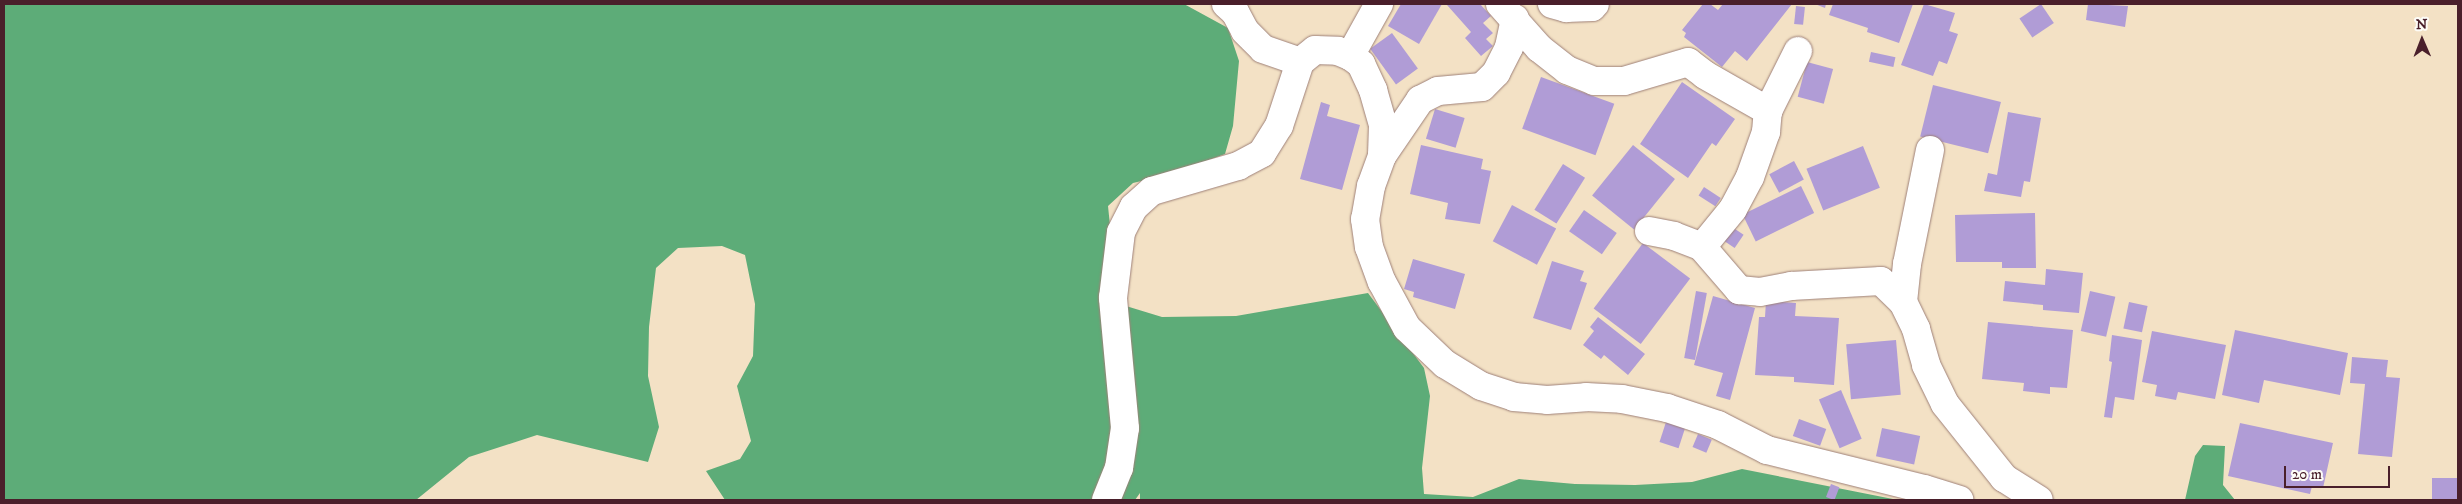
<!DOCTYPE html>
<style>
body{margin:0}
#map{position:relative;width:2462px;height:504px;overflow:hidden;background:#f3e1c5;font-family:"IM FELL DW Pica",serif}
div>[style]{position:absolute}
.forest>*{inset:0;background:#5dac78}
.building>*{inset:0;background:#b09cd6;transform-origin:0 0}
.roads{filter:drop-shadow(0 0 1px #9e8078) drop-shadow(0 0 1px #9e8078)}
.street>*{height:28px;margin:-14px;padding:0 14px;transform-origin:14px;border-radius:14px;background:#fff}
span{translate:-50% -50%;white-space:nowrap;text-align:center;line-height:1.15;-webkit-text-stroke:4px #fdfcf7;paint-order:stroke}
.frame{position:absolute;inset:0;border:5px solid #4a1f2b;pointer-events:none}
.north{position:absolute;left:2397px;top:15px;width:50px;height:50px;-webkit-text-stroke:4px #fdfcf7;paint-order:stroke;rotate:359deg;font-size:14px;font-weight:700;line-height:20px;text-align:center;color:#4a1f2b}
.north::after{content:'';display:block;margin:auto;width:18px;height:22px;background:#4a1f2b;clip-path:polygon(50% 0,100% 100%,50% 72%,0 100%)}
.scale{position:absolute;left:2284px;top:466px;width:106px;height:22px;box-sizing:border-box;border:2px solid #4a1f2b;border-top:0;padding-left:6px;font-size:15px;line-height:18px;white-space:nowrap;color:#4a1f2b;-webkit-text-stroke:4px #fdfcf7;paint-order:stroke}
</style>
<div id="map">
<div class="forest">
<i style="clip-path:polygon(4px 4px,1184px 4px,1228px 28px,1239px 61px,1233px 126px,1225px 154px,1171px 174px,1133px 183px,1108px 206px,1114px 265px,1126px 306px,1162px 317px,1236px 316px,1368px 293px,1424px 368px,1430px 396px,1422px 468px,1424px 494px,1473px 497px,1519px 479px,1575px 484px,1635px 485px,1692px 482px,1742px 469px,1898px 500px,1140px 500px,1140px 493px,1135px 500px,725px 500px,706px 471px,740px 459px,751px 441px,737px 386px,753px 356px,755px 304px,745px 255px,722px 246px,678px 248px,656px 268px,649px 327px,648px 376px,659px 427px,648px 462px,537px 435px,469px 457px,416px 500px,4px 500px)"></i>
<i style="clip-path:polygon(2203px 445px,2225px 446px,2223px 485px,2235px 500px,2185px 500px,2195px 456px)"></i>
</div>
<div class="building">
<i style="clip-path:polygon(1401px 4px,1442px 4px,1419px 44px,1388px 26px)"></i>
<i style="clip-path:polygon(1449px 4px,1480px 4px,1491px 16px,1483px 23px,1493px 33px,1486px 39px,1493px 46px,1481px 56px,1465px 38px,1471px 32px,1447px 5px)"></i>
<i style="clip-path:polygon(1703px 4px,1710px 4px,1718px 10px,1723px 4px,1792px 4px,1747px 61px,1735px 51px,1722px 67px,1684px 37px,1686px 33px,1682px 30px)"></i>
<i style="clip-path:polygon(1815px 4px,1826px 4px,1825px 8px)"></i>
<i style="clip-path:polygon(1833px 4px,1913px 4px,1899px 43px,1867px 32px,1868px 28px,1829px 15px)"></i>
<i style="clip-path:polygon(1924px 4px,1955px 13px,1949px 31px,1958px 34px,1947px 64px,1939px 61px,1933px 76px,1901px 65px)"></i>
<i style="left:2041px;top:4px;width:23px;height:26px;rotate:56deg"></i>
<i style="clip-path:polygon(2088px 4px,2128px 6px,2125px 27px,2086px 20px)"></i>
<i style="left:1796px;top:6px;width:9px;height:18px;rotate:6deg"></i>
<i style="left:1392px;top:33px;width:44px;height:27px;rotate:54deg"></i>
<i style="left:1871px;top:52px;width:25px;height:10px;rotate:12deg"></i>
<i style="left:1807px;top:62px;width:27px;height:36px;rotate:15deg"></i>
<i style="left:1541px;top:77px;width:78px;height:55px;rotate:20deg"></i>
<i style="clip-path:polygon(1682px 82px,1735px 119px,1716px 146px,1712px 143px,1688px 178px,1640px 144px)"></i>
<i style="left:1933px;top:85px;width:70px;height:53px;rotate:14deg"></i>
<i style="clip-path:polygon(1321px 102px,1330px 105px,1327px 116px,1360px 125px,1342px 190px,1300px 179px)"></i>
<i style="left:1435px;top:109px;width:31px;height:31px;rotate:17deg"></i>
<i style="clip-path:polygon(2008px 112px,2041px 118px,2030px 182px,2024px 181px,2021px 197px,1984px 191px,1988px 173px,1997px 175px)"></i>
<i style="clip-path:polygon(1421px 145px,1483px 159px,1481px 169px,1491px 171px,1480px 224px,1445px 219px,1448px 203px,1410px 194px)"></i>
<i style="left:1633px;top:145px;width:54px;height:65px;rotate:39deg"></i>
<i style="left:1863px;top:146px;width:45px;height:61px;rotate:68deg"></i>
<i style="left:1794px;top:161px;width:21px;height:28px;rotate:62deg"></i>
<i style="left:1563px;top:164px;width:26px;height:54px;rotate:32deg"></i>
<i style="left:1801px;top:186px;width:30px;height:65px;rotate:64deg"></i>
<i style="left:1704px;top:187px;width:20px;height:10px;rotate:33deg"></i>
<i style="left:1512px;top:205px;width:50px;height:41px;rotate:28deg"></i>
<i style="left:1584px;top:210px;width:40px;height:26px;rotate:35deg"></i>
<i style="clip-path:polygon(2035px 213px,2036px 268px,2002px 268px,2002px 262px,1956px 262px,1955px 215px)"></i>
<i style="left:1732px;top:227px;width:14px;height:16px;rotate:34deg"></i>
<i style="left:1643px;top:243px;width:59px;height:82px;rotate:37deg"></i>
<i style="clip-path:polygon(1413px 259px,1465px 274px,1455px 309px,1413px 297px,1414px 292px,1404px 289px)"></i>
<i style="clip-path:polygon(1552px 261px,1584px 271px,1580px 281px,1587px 283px,1571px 330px,1533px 318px)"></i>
<i style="clip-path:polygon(2046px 269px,2083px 273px,2079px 313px,2043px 310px,2043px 305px,2003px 301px,2005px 281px,2045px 285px)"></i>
<i style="left:1696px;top:291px;width:11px;height:68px;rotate:10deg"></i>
<i style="left:2090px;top:291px;width:26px;height:41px;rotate:13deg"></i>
<i style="clip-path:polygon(1713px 296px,1755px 308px,1730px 400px,1716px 396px,1723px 373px,1694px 365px)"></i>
<i style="clip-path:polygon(1766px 301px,1796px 303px,1795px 316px,1839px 318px,1834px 385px,1794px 382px,1794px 377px,1755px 375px,1759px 317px,1765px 317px)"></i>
<i style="left:2129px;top:302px;width:19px;height:27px;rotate:12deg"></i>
<i style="clip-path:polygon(1598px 317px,1645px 354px,1628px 375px,1604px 355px,1601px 359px,1583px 345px,1594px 331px,1590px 327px)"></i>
<i style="clip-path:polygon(1988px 322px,2073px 330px,2067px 388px,2050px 387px,2050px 394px,2023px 391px,2024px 383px,1982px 379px)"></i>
<i style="clip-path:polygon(2235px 330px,2348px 353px,2340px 395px,2264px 380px,2259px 403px,2222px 395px)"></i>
<i style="clip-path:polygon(2152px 331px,2226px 345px,2215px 399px,2178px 392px,2176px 400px,2155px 396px,2157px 385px,2142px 382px)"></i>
<i style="clip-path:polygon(2112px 335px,2142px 340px,2134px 400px,2115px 397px,2112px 418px,2104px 417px,2112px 362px,2109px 361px)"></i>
<i style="left:1896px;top:340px;width:55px;height:50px;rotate:85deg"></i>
<i style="clip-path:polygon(2352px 357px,2388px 360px,2386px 377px,2400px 378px,2392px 457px,2358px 454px,2365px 384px,2350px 383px)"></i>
<i style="left:1841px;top:390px;width:53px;height:24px;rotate:67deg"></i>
<i style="left:1799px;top:419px;width:29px;height:18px;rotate:20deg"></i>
<i style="left:1666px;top:422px;width:20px;height:21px;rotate:18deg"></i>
<i style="clip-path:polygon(2240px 423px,2333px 443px,2323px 488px,2312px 486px,2310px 494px,2228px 476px)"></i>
<i style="left:1882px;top:428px;width:39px;height:29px;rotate:12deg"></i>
<i style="left:1698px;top:434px;width:15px;height:14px;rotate:23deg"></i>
<i style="left:2458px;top:478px;width:22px;height:26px;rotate:90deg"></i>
<i style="left:1831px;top:484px;width:9px;height:14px;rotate:21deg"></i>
</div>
<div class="roads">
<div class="street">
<i style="left:1226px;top:4px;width:12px;rotate:42deg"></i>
<i style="left:1235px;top:12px;width:21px;rotate:62deg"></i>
<i style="left:1245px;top:31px;width:25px;rotate:45deg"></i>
<i style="left:1263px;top:49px;width:39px;rotate:19deg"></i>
<i style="left:1500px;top:4px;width:59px;rotate:48.4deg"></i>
<i style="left:1539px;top:48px;width:36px;rotate:38deg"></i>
<i style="left:1567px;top:70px;width:29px;rotate:22deg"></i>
<i style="left:1594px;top:81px;width:30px"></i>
<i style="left:1624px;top:81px;width:67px;rotate:-16.5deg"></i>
<i style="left:1688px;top:62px;width:21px;rotate:37deg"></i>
<i style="left:1705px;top:75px;width:73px;rotate:29.7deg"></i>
<i style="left:1552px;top:4px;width:15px;rotate:16deg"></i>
<i style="left:1566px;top:8px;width:26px;rotate:-2deg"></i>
<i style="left:1592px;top:7px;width:4px;rotate:-45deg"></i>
<i style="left:1350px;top:56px;width:60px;rotate:-60.9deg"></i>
<i style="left:1930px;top:150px;width:116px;rotate:101.4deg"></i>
<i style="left:1907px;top:264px;width:38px;rotate:96deg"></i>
<i style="left:1903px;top:302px;width:30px;rotate:64deg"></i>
<i style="left:1916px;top:329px;width:37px;rotate:74deg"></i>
<i style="left:1926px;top:365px;width:43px;rotate:64deg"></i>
<i style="left:1945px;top:404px;width:95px;rotate:51.4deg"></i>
<i style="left:2004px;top:478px;width:41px;rotate:32.2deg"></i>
<i style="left:1382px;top:156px;width:68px;rotate:-55.8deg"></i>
<i style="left:1420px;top:100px;width:20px;rotate:-27deg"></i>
<i style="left:1438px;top:91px;width:44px;rotate:-5.2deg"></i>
<i style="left:1482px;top:87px;width:20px;rotate:-45deg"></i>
<i style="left:1496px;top:73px;width:29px;rotate:-63deg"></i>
<i style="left:1509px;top:47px;width:29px;rotate:-78deg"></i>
<i style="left:1649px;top:231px;width:25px;rotate:11deg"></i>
<i style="left:1674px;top:236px;width:30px;rotate:21deg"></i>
<i style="left:1702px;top:247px;width:57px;rotate:49.3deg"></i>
<i style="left:1739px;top:290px;width:21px;rotate:5deg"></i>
<i style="left:1760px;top:292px;width:32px;rotate:-11deg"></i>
<i style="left:1791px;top:286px;width:90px;rotate:-3.2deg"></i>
<i style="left:1881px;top:281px;width:30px;rotate:44deg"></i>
<i style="left:1702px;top:247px;width:49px;rotate:-50.8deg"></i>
<i style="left:1733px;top:209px;width:36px;rotate:-62deg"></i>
<i style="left:1750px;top:177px;width:48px;rotate:-70.4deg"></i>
<i style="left:1766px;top:132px;width:21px;rotate:-85deg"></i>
<i style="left:1768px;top:111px;width:67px;rotate:-63.4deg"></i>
<i style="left:1106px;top:500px;width:35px;rotate:-68deg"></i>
<i style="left:1119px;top:468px;width:40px;rotate:-81.5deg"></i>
<i style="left:1125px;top:428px;width:131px;rotate:-95.3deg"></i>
<i style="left:1113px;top:298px;width:66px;rotate:-83.1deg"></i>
<i style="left:1121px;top:232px;width:28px;rotate:-63deg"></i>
<i style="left:1134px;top:207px;width:24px;rotate:-42deg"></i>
<i style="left:1152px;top:191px;width:90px;rotate:-16.2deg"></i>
<i style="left:1238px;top:166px;width:27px;rotate:-28deg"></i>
<i style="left:1262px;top:153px;width:32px;rotate:-58deg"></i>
<i style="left:1279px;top:126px;width:67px;rotate:-71.8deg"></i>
<i style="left:1300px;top:62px;width:19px;rotate:-39deg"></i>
<i style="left:1315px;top:50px;width:23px;rotate:2deg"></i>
<i style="left:1338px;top:51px;width:13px;rotate:23deg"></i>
<i style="left:1350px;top:56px;width:14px;rotate:36deg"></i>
<i style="left:1361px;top:64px;width:29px;rotate:65deg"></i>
<i style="left:1373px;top:90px;width:37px;rotate:74deg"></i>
<i style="left:1383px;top:126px;width:30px;rotate:92deg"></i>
<i style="left:1382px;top:156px;width:32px;rotate:110deg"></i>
<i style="left:1371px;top:186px;width:34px;rotate:100deg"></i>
<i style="left:1365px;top:219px;width:28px;rotate:82deg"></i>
<i style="left:1369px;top:247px;width:37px;rotate:70deg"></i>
<i style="left:1382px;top:282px;width:52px;rotate:61.5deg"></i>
<i style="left:1407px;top:328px;width:52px;rotate:43.5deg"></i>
<i style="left:1445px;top:364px;width:42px;rotate:31.4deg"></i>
<i style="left:1481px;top:386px;width:35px;rotate:18deg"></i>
<i style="left:1514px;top:397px;width:33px;rotate:5deg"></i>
<i style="left:1547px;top:400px;width:39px;rotate:-4deg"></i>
<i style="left:1586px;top:397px;width:36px;rotate:3deg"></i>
<i style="left:1622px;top:399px;width:46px;rotate:11.3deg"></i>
<i style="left:1667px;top:408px;width:54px;rotate:18.4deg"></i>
<i style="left:1718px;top:425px;width:55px;rotate:27deg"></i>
<i style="left:1767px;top:450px;width:162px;rotate:14deg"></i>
<i style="left:1924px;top:489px;width:37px;rotate:17deg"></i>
</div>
</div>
<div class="frame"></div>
<div class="north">N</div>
<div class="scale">20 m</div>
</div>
